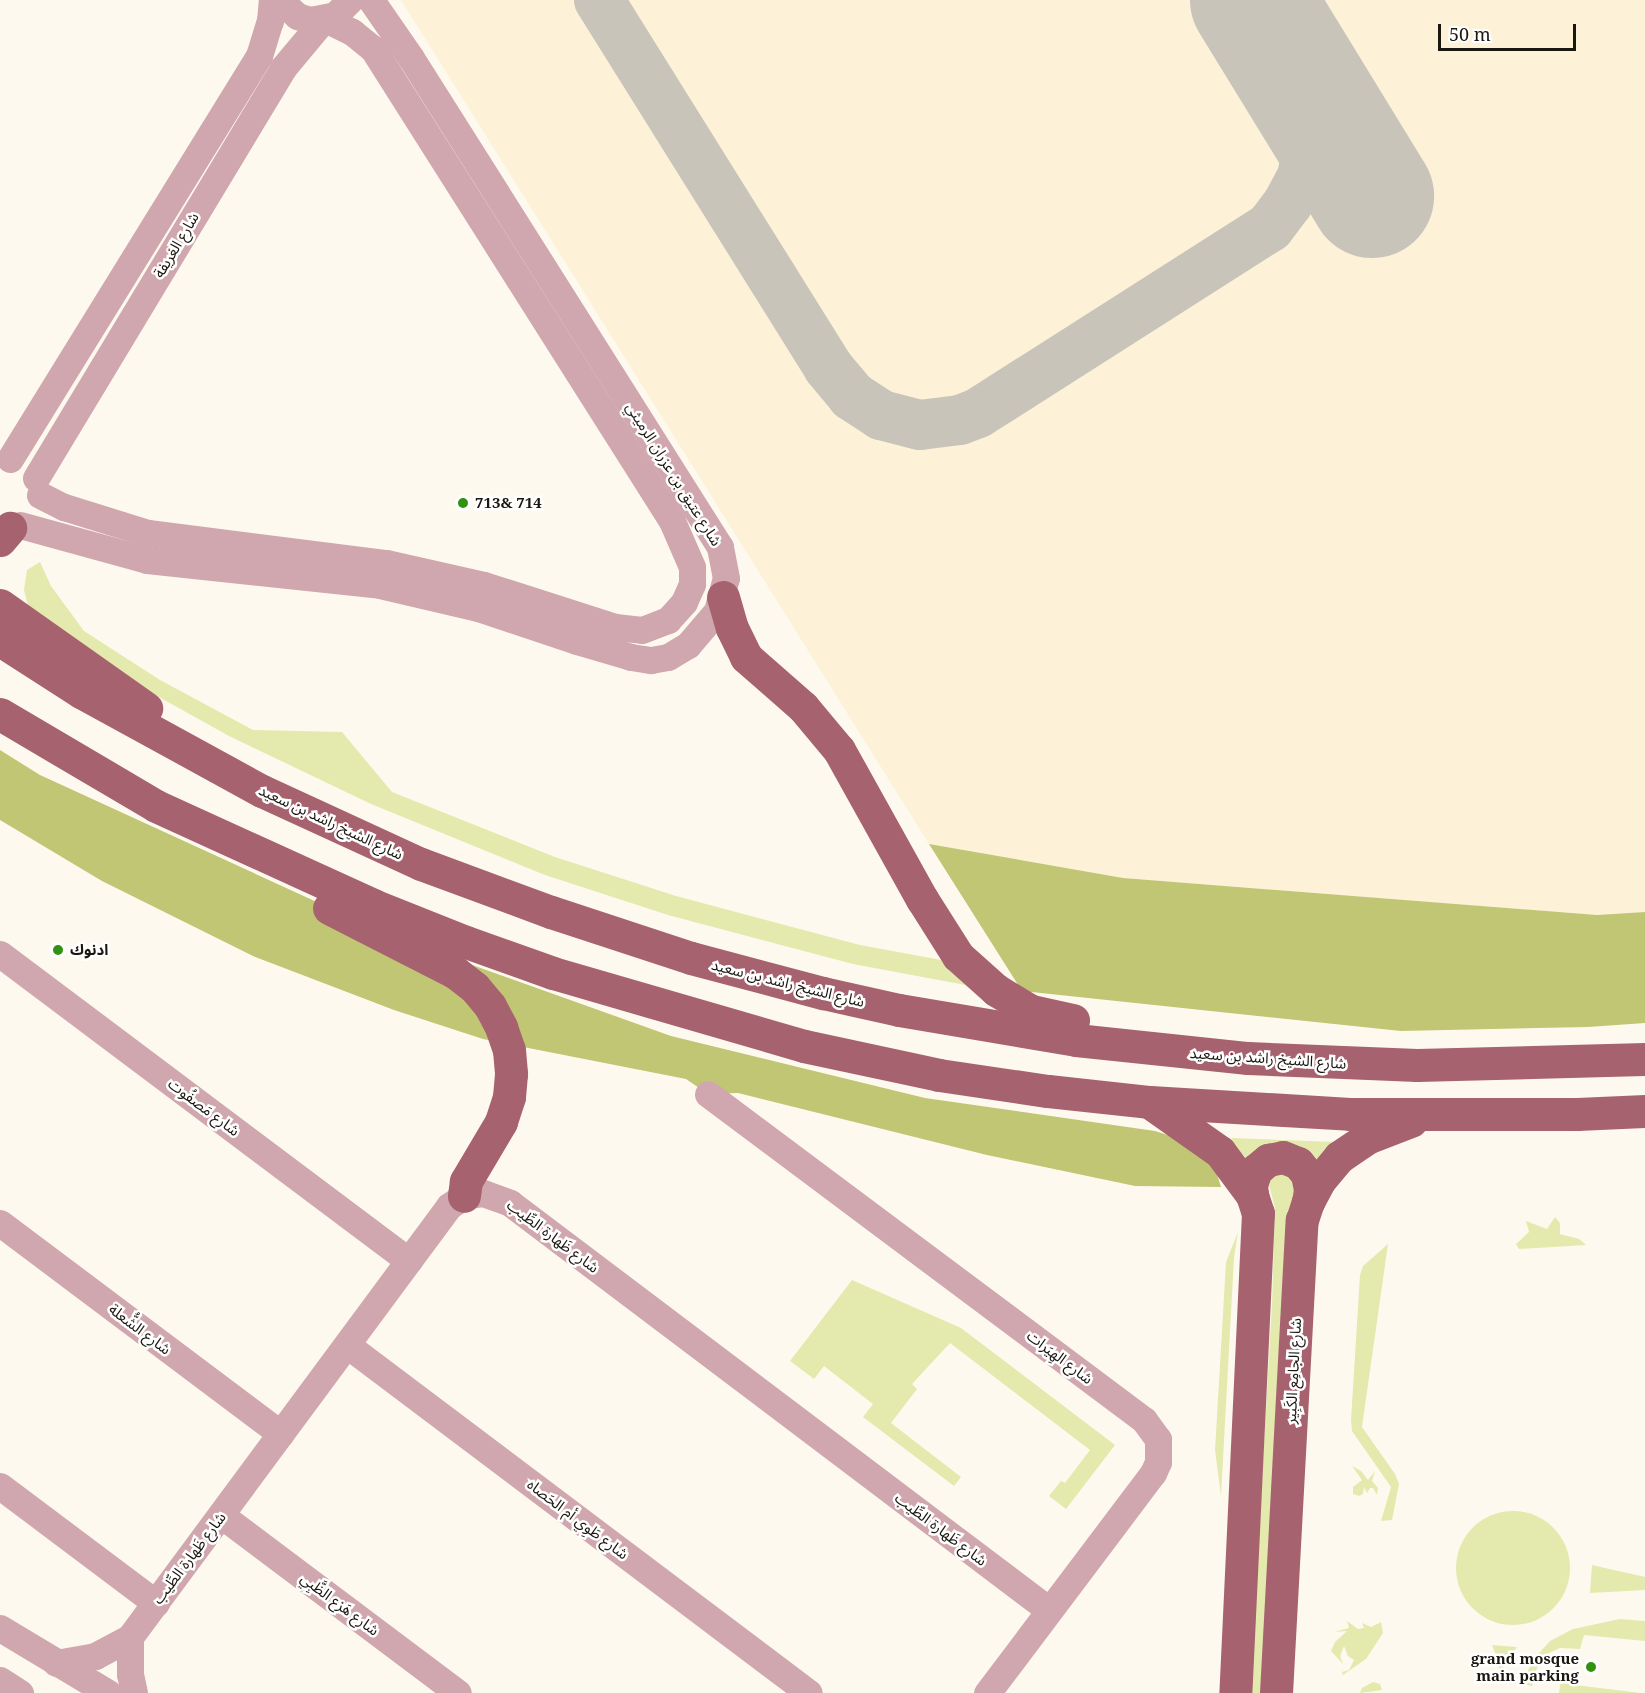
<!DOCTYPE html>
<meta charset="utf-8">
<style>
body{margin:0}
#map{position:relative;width:1645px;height:1693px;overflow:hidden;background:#fef9ee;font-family:"Noto Serif","Noto Sans Arabic",serif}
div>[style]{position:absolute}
.built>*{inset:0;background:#fdf1d7}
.green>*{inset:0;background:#e4eaad}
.round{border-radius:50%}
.forest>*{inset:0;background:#c0c673}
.taxiway>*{height:50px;margin:-25px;padding:0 25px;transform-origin:25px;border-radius:25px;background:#c8c4ba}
.runway>*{height:124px;margin:-62px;padding:0 62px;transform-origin:62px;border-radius:62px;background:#c8c4ba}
.minor>*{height:27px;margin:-13.5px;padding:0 13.5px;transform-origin:13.5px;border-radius:13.5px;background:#d0a7ae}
.major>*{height:33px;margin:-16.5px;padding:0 16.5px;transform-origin:16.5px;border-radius:16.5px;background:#a7626f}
.dots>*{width:16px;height:16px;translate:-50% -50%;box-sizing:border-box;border:3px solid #fff;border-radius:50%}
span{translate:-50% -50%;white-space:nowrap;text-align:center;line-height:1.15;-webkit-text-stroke:5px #fff;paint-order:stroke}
.street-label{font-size:15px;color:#1a1711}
.poi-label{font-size:15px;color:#1a1711;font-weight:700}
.left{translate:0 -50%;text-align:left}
.right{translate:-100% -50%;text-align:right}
.scale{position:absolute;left:1438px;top:24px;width:138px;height:27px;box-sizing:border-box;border:3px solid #1a1711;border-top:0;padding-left:8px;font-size:18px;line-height:21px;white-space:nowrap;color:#1a1711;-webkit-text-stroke:4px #fff;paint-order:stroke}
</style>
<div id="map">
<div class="built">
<i style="clip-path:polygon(401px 0,1645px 0,1645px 912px,1597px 915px,1123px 878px,929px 844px)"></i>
</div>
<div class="green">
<i style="clip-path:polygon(40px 562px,51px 586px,84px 631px,160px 680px,253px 730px,342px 732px,392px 792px,555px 857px,676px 896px,860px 945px,947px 961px,976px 987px,853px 964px,668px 915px,545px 875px,371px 804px,229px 736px,123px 677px,29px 610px,24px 590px,27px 570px)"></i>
<i style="clip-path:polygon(1232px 1138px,1335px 1142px,1316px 1164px,1249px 1161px,1230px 1141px)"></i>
<i style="clip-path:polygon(1273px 1172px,1297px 1175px,1263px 1693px,1250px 1693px,1272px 1303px,1275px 1208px,1269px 1185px)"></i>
<i style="clip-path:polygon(1555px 1217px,1560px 1223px,1560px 1234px,1579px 1239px,1586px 1245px,1519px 1249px,1516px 1244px,1529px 1232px,1526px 1221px,1547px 1229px)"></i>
<i style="clip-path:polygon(1238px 1232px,1234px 1258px,1221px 1496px,1215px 1450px,1226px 1262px)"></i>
<i style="clip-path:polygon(1388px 1244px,1362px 1427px,1395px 1474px,1399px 1484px,1392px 1520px,1381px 1521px,1391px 1487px,1352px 1431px,1351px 1420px,1360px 1275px,1363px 1266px)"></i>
<i style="clip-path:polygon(852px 1280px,961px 1328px,1115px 1445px,1066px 1509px,1049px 1496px,1061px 1481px,1065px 1483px,1090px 1450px,950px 1343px,912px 1384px,917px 1389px,891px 1423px,961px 1477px,954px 1486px,863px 1417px,873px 1404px,824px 1366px,814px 1379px,790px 1361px)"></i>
<i style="clip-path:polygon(1352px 1466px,1361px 1471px,1368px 1480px,1375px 1471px,1372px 1481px,1378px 1488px,1377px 1495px,1373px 1488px,1370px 1488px,1367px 1493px,1364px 1487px,1363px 1494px,1359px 1496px,1353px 1494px,1353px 1487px,1362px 1480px)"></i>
<i class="round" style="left:1456px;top:1511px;width:114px;height:114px"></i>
<i style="clip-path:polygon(1592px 1565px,1645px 1577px,1645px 1590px,1590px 1593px)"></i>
<i style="clip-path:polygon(1620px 1619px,1645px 1621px,1645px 1641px,1584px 1635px,1580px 1649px,1560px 1648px,1549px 1653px,1539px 1661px,1532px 1686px,1522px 1684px,1533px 1660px,1550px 1641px,1573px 1629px)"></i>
<i style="clip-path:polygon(1347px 1621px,1358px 1629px,1364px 1628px,1362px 1623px,1371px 1627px,1381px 1622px,1383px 1633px,1366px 1659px,1343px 1675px,1342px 1672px,1349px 1670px,1354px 1660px,1348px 1656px,1344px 1646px,1340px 1656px,1343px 1664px,1331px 1651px,1335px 1642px,1347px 1631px,1334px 1632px,1349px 1628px)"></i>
<i style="clip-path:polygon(1492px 1645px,1517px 1647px,1500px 1673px,1497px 1658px)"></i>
<i style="clip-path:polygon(1576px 1672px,1575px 1685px,1641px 1693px,1559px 1693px,1561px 1679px)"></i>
<i style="clip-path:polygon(1373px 1682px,1380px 1684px,1382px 1690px,1360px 1693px,1362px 1688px)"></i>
</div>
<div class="forest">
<i style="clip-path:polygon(0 750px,40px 775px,391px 936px,671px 1036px,925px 1098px,1155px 1131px,1193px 1143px,1213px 1161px,1221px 1187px,1135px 1186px,987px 1155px,738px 1093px,708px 1094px,686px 1079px,483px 1039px,394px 1010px,253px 956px,102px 881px,0 820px)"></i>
<i style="clip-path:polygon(929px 844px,1123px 878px,1597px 915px,1645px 912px,1645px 1023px,1588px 1027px,1401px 1031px,1022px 991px)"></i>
</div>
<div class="taxiway">
<i style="left:599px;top:0;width:433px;rotate:58deg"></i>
<i style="left:828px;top:367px;width:38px;rotate:50deg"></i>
<i style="left:852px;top:396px;width:35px;rotate:33deg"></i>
<i style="left:881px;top:415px;width:40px;rotate:14.4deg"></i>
<i style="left:920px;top:425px;width:40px;rotate:-7.1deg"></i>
<i style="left:960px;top:420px;width:19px;rotate:-21deg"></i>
<i style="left:978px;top:413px;width:346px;rotate:-32.5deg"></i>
<i style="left:1270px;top:227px;width:30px;rotate:-53deg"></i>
<i style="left:1288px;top:203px;width:30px;rotate:-62deg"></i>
<i style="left:1302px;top:177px;width:26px;rotate:-79deg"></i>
<i style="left:1307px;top:151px;width:27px;rotate:-92deg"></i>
<i style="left:1306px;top:124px;width:57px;rotate:-101.1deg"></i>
</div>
<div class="runway">
<i style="left:1252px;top:0;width:230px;rotate:58.5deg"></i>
</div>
<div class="minor">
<i style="left:280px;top:0;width:23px;rotate:43deg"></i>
<i style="left:297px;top:16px;width:14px;rotate:17deg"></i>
<i style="left:310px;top:20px;width:25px;rotate:-11deg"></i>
<i style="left:335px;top:15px;width:21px;rotate:-45deg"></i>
<i style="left:10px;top:459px;width:474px;rotate:-58.3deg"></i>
<i style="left:259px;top:56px;width:37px;rotate:-73deg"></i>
<i style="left:270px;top:21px;width:21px;rotate:-85deg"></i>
<i style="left:36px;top:478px;width:479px;rotate:-58.9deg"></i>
<i style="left:283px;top:68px;width:64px;rotate:-50.1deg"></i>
<i style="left:40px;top:495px;width:27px;rotate:27deg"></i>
<i style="left:64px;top:507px;width:88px;rotate:17.2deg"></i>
<i style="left:148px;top:533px;width:240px;rotate:7.2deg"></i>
<i style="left:386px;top:563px;width:100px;rotate:12.7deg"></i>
<i style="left:484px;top:585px;width:138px;rotate:17.8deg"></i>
<i style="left:615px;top:627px;width:27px;rotate:6deg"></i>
<i style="left:642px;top:630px;width:28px;rotate:-21deg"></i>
<i style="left:668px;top:620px;width:24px;rotate:-48deg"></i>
<i style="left:684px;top:602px;width:20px;rotate:-66deg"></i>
<i style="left:692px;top:584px;width:17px;rotate:-90deg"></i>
<i style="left:692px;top:567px;width:50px;rotate:-113.5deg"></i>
<i style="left:672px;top:521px;width:559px;rotate:-122.35deg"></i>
<i style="left:373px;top:49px;width:27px;rotate:-141deg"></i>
<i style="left:352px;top:32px;width:30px;rotate:-154deg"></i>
<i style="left:20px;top:525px;width:132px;rotate:15.4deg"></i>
<i style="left:147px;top:560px;width:234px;rotate:6.1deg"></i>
<i style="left:380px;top:585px;width:101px;rotate:13.2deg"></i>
<i style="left:478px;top:608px;width:104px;rotate:18.4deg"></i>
<i style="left:577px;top:641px;width:56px;rotate:16.5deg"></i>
<i style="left:631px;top:657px;width:20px;rotate:9deg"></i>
<i style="left:651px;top:660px;width:17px;rotate:-10deg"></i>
<i style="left:668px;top:657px;width:23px;rotate:-31deg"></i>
<i style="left:688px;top:645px;width:45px;rotate:-49.5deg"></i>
<i style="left:717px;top:611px;width:34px;rotate:-75deg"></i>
<i style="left:726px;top:578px;width:32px;rotate:-101deg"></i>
<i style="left:720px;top:547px;width:578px;rotate:-122.29deg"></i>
<i style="left:411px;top:58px;width:70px;rotate:-124.6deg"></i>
<i style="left:0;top:954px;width:511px;rotate:36.89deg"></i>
<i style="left:708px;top:1094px;width:544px;rotate:36.79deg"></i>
<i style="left:1144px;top:1420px;width:24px;rotate:54deg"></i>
<i style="left:1158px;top:1439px;width:23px;rotate:90deg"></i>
<i style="left:1158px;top:1462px;width:12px;rotate:114deg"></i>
<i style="left:1153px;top:1473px;width:276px;rotate:127deg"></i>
<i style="left:0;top:1223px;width:351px;rotate:36.9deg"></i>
<i style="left:347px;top:1345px;width:578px;rotate:36.99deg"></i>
<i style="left:0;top:1486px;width:195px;rotate:36.9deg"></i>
<i style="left:221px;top:1515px;width:296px;rotate:36.9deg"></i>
<i style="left:0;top:1628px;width:126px;rotate:31deg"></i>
<i style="left:130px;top:1637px;width:37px;rotate:90deg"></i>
<i style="left:130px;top:1674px;width:19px;rotate:78deg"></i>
<i style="left:56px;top:1663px;width:40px;rotate:-10deg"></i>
<i style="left:95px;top:1656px;width:40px;rotate:-28deg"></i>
<i style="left:130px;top:1637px;width:536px;rotate:-53.49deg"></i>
<i style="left:449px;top:1206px;width:18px;rotate:-34deg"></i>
<i style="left:464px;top:1196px;width:19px;rotate:-9deg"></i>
<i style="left:483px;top:1193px;width:29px;rotate:20deg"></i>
<i style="left:510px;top:1203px;width:675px;rotate:37.06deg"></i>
<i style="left:0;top:1680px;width:24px;rotate:33deg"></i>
</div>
<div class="major">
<i style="left:0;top:540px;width:16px;rotate:-50deg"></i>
<i style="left:723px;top:597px;width:32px;rotate:74deg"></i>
<i style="left:732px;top:628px;width:32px;rotate:64deg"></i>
<i style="left:746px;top:657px;width:76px;rotate:41.3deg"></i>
<i style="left:803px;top:707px;width:56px;rotate:50.1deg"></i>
<i style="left:839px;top:750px;width:171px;rotate:60.9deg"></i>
<i style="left:922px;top:899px;width:67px;rotate:57.7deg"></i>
<i style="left:958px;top:956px;width:51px;rotate:41.8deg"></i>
<i style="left:996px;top:990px;width:41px;rotate:31deg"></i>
<i style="left:1031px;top:1011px;width:43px;rotate:12.1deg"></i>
<i style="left:0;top:605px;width:179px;rotate:35.2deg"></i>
<i style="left:0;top:640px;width:96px;rotate:32.7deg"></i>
<i style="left:81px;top:692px;width:206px;rotate:28.7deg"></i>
<i style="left:262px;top:791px;width:175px;rotate:24.7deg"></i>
<i style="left:421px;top:864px;width:139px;rotate:20.3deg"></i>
<i style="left:551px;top:912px;width:147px;rotate:18.2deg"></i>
<i style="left:691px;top:958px;width:137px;rotate:14.9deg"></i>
<i style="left:823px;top:993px;width:78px;rotate:12.6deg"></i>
<i style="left:899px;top:1010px;width:180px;rotate:9.6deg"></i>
<i style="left:1076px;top:1040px;width:173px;rotate:6deg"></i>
<i style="left:1248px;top:1058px;width:169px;rotate:2.4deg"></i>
<i style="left:1417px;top:1065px;width:228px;rotate:-1.5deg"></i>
<i style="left:0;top:714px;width:181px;rotate:30.5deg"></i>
<i style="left:156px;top:806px;width:239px;rotate:24.5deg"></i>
<i style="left:373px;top:905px;width:100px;rotate:21.7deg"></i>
<i style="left:466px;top:942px;width:92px;rotate:19.6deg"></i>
<i style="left:553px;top:973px;width:261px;rotate:16.2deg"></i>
<i style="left:804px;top:1046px;width:138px;rotate:12.1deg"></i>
<i style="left:939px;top:1075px;width:110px;rotate:8.4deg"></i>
<i style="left:1048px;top:1091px;width:103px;rotate:6.2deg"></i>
<i style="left:1150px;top:1102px;width:200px;rotate:3.4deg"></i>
<i style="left:1350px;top:1114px;width:227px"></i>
<i style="left:1577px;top:1114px;width:68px;rotate:-2.5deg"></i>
<i style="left:329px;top:908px;width:143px;rotate:27.1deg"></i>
<i style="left:456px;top:973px;width:24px;rotate:38deg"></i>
<i style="left:475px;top:988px;width:23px;rotate:50deg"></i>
<i style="left:490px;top:1006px;width:24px;rotate:62deg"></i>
<i style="left:501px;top:1027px;width:24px;rotate:71deg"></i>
<i style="left:509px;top:1050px;width:24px;rotate:85deg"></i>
<i style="left:511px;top:1074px;width:23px;rotate:95deg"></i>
<i style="left:509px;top:1097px;width:26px;rotate:108deg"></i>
<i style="left:501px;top:1122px;width:69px;rotate:120.7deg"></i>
<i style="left:466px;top:1181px;width:15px;rotate:98deg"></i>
<i style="left:1152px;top:1104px;width:83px;rotate:35.2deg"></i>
<i style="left:1220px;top:1152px;width:54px;rotate:53.3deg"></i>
<i style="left:1252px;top:1195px;width:19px;rotate:72deg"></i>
<i style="left:1258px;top:1213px;width:481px;rotate:92.7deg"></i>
<i style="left:1252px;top:1195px;width:10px;rotate:-96deg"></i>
<i style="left:1251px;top:1185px;width:16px;rotate:-72deg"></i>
<i style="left:1256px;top:1170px;width:16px;rotate:-40deg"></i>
<i style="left:1268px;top:1160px;width:15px;rotate:-11deg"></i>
<i style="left:1283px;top:1157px;width:16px;rotate:22deg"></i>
<i style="left:1298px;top:1163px;width:14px;rotate:51deg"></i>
<i style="left:1307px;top:1174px;width:16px;rotate:79deg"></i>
<i style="left:1310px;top:1190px;width:12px;rotate:99deg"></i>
<i style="left:1276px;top:1693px;width:474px;rotate:-86.9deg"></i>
<i style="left:1302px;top:1220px;width:19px;rotate:-72deg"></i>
<i style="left:1308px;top:1202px;width:24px;rotate:-62deg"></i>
<i style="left:1319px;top:1181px;width:31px;rotate:-50deg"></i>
<i style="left:1339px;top:1157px;width:36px;rotate:-34deg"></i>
<i style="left:1369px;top:1137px;width:45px;rotate:-20.9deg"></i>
</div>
<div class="dots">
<i style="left:463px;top:503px;background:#31920f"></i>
<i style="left:58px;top:950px;background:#31920f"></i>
<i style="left:1591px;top:1667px;background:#31920f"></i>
</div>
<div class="street-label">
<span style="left:176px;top:245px;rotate:-59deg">شارع الغريفة</span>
<span style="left:674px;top:474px;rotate:58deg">شارع عتيق بن عزران الرميثي</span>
<span style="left:331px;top:822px;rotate:25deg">شارع الشيخ راشد بن سعيد</span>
<span style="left:788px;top:983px;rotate:14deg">شارع الشيخ راشد بن سعيد</span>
<span style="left:1268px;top:1058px;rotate:4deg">شارع الشيخ راشد بن سعيد</span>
<span style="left:204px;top:1107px;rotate:37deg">شارع مَصفُوت</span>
<span style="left:553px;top:1236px;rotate:37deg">شارع ظَهارة الطِّيب</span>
<span style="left:140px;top:1329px;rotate:37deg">شارع الشُّعلة</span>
<span style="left:1060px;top:1357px;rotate:37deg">شارع الهِيَرات</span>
<span style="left:1293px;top:1371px;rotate:-87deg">شارع الجامِع الكَبِير</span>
<span style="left:578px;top:1519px;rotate:37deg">شارع طَوِي أم الحَصاه</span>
<span style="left:941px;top:1529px;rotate:37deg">شارع ظَهارة الطِّيب</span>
<span style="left:189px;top:1558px;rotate:-53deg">شارع ظَهارة الطِّيب</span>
<span style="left:340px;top:1604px;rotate:37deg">شارع هَزع الظَّبِي</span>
</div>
<div class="poi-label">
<span class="left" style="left:475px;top:503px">713&amp; 714</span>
<span class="left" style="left:70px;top:950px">ادنوك</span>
<span class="right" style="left:1579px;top:1667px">grand mosque<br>main parking</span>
</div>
<div class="scale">50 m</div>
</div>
